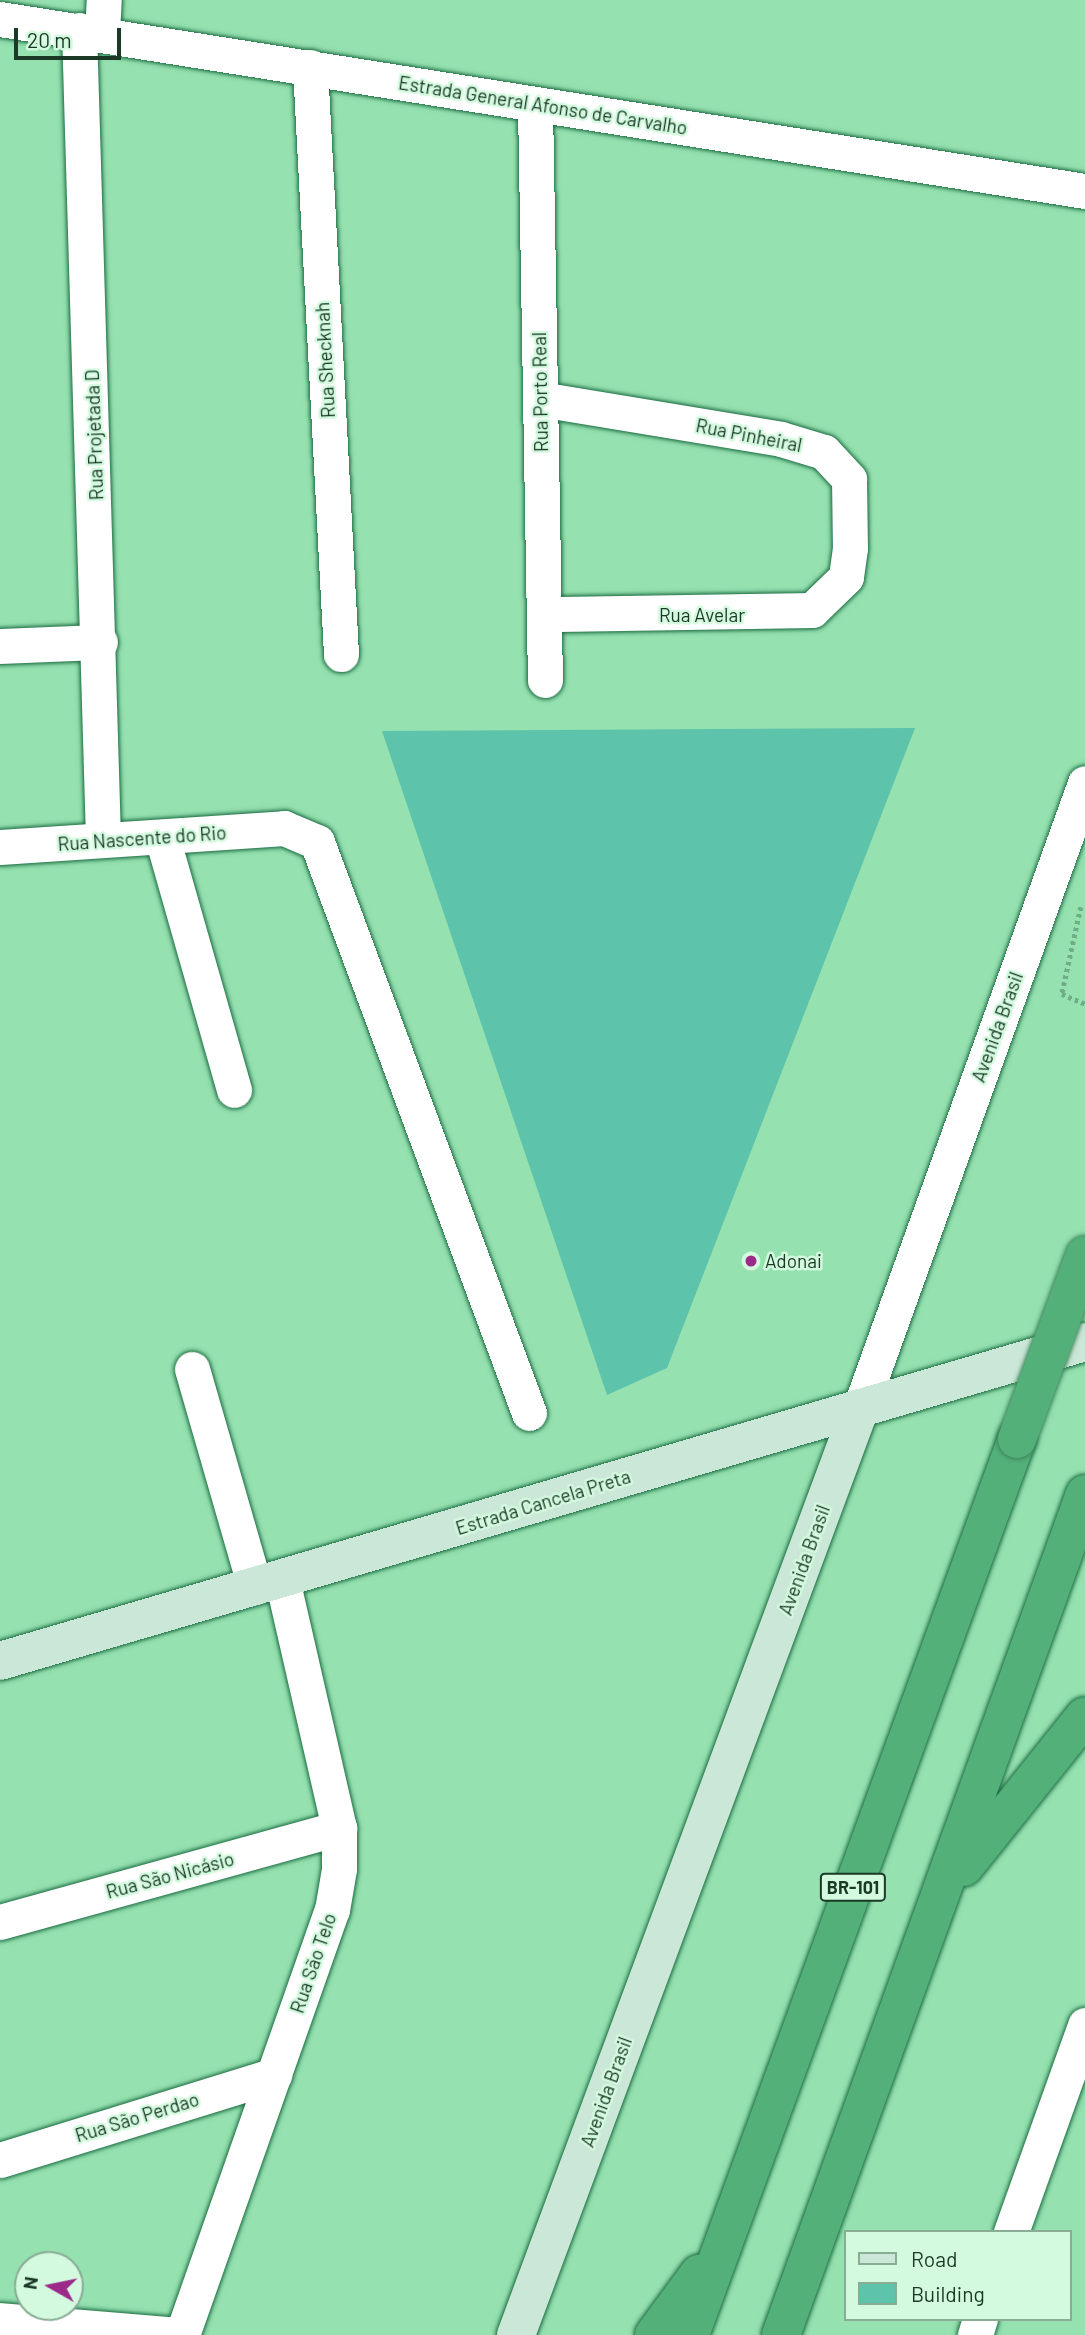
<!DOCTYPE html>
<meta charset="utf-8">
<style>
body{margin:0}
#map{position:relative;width:1085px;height:2335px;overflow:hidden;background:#95e1b0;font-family:Barlow,sans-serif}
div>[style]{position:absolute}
.building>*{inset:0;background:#5dc3aa}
.path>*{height:4.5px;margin-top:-2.25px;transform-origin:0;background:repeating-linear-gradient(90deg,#6fad86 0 3.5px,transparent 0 7px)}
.roads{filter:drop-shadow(0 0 2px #1b6c41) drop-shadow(0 0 2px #1b6c41)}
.street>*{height:35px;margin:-17.5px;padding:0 17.5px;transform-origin:17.5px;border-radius:17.5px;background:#fff}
.secondary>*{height:38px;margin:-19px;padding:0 19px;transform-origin:19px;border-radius:19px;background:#cbe7d7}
.highway>*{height:38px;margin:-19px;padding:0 19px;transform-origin:19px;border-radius:19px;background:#53b079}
.bridges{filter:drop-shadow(0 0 2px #3f865c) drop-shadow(0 0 2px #3f865c)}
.highway-bridge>*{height:38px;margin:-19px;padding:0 19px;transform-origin:19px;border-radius:19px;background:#53b079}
.dots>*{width:19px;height:19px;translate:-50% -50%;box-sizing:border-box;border:4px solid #d3f9df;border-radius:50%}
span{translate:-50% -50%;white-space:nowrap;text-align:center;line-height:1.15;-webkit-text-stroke:5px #d3f9df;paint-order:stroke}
.shield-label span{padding:2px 5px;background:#d3f9df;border:2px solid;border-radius:5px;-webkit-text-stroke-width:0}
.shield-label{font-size:18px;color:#1a3926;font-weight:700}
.street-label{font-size:19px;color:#1a3926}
.poi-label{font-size:19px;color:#1a3926}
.left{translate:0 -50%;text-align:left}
.legend{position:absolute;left:844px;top:2230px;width:228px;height:91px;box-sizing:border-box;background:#d3f9df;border:2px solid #89ac95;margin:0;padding:9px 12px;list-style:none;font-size:21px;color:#1a3926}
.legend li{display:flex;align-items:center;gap:14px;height:35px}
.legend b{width:35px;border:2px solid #89ac95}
.north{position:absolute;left:14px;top:2251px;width:70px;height:70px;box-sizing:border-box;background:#d3f9df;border:2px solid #89ac95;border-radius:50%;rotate:279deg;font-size:19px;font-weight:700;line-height:28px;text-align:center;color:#1a3926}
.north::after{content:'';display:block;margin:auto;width:24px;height:32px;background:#9b2a89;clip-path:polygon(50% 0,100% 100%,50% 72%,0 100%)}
.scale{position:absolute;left:14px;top:28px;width:107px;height:32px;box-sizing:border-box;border:4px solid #1a3926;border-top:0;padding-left:9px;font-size:21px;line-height:24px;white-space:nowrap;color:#1a3926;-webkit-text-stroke:5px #d3f9df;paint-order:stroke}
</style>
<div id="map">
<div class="building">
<i style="clip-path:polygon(915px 728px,667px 1368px,607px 1395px,382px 731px)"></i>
</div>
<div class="path">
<i style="left:1081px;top:907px;width:89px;rotate:102.3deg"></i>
<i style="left:1062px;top:994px;width:25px;rotate:23deg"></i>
</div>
<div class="roads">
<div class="street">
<i style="left:0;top:19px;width:1099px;rotate:9.01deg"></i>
<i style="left:79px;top:30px;width:810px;rotate:88.3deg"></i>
<i style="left:102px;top:33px;width:33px;rotate:-87deg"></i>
<i style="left:310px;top:67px;width:588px;rotate:86.98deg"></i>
<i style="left:535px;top:104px;width:576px;rotate:89.01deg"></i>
<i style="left:540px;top:399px;width:244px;rotate:9.4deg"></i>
<i style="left:781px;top:439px;width:45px;rotate:16.8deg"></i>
<i style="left:824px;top:452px;width:37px;rotate:47deg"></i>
<i style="left:849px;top:479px;width:69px;rotate:89.2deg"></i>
<i style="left:850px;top:548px;width:29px;rotate:98deg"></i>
<i style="left:846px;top:577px;width:47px;rotate:135.9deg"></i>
<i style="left:812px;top:610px;width:268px;rotate:179.1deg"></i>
<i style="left:0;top:646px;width:100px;rotate:-2.3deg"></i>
<i style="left:162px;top:837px;width:263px;rotate:74.1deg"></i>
<i style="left:0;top:847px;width:285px;rotate:-3.8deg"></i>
<i style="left:284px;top:828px;width:36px;rotate:23deg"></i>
<i style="left:317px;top:842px;width:609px;rotate:69.63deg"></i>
<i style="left:192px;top:1369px;width:227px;rotate:73.9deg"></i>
<i style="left:860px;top:1408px;width:664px;rotate:-70.2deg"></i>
<i style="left:0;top:1922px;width:352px;rotate:-15.5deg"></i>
<i style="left:0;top:2160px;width:287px;rotate:-17.2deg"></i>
<i style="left:1011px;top:2232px;width:220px;rotate:-70.3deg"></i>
<i style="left:0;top:2320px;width:180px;rotate:4.8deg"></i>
<i style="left:182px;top:2335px;width:451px;rotate:-70.6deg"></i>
<i style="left:332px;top:1910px;width:42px;rotate:-80.3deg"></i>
<i style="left:339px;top:1869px;width:41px;rotate:-90deg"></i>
<i style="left:339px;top:1828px;width:254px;rotate:-102.9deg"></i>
<i style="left:975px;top:2335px;width:17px;rotate:-73deg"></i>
</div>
<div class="secondary">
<i style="left:0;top:1661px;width:1131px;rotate:-16.38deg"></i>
<i style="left:516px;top:2335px;width:989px;rotate:-69.64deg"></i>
</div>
<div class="highway">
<i style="left:964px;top:1867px;width:193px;rotate:-51.3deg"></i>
<i style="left:654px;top:2335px;width:76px;rotate:-53.6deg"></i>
<i style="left:690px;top:2335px;width:954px;rotate:-69.95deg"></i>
<i style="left:781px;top:2335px;width:894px;rotate:-70.13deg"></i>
</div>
</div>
<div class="bridges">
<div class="highway-bridge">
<i style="left:1017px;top:1439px;width:196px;rotate:-69.7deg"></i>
</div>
</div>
<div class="dots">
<i style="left:751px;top:1261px;background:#9b2a89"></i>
</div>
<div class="shield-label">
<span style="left:853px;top:1887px">BR-101</span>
</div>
<div class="street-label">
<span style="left:543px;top:105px;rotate:9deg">Estrada General Afonso de Carvalho</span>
<span style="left:325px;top:360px;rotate:-93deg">Rua Shecknah</span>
<span style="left:540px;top:392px;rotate:-91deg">Rua Porto Real</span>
<span style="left:94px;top:435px;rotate:-92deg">Rua Projetada D</span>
<span style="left:749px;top:435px;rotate:11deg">Rua Pinheiral</span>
<span style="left:702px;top:615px">Rua Avelar</span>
<span style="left:142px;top:838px;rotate:-4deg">Rua Nascente do Rio</span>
<span style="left:997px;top:1027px;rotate:-70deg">Avenida Brasil</span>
<span style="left:543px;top:1502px;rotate:-17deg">Estrada Cancela Preta</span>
<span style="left:804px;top:1560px;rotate:-70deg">Avenida Brasil</span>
<span style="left:170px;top:1875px;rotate:-15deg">Rua São Nicásio</span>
<span style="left:313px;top:1963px;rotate:-71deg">Rua São Telo</span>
<span style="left:606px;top:2092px;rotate:-70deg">Avenida Brasil</span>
<span style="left:137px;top:2117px;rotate:-17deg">Rua São Perdao</span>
</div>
<div class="poi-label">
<span class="left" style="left:765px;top:1261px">Adonai</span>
</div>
<ul class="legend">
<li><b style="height:9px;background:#cbe7d7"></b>Road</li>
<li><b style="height:19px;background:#5dc3aa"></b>Building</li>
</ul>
<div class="north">N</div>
<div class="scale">20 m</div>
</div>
